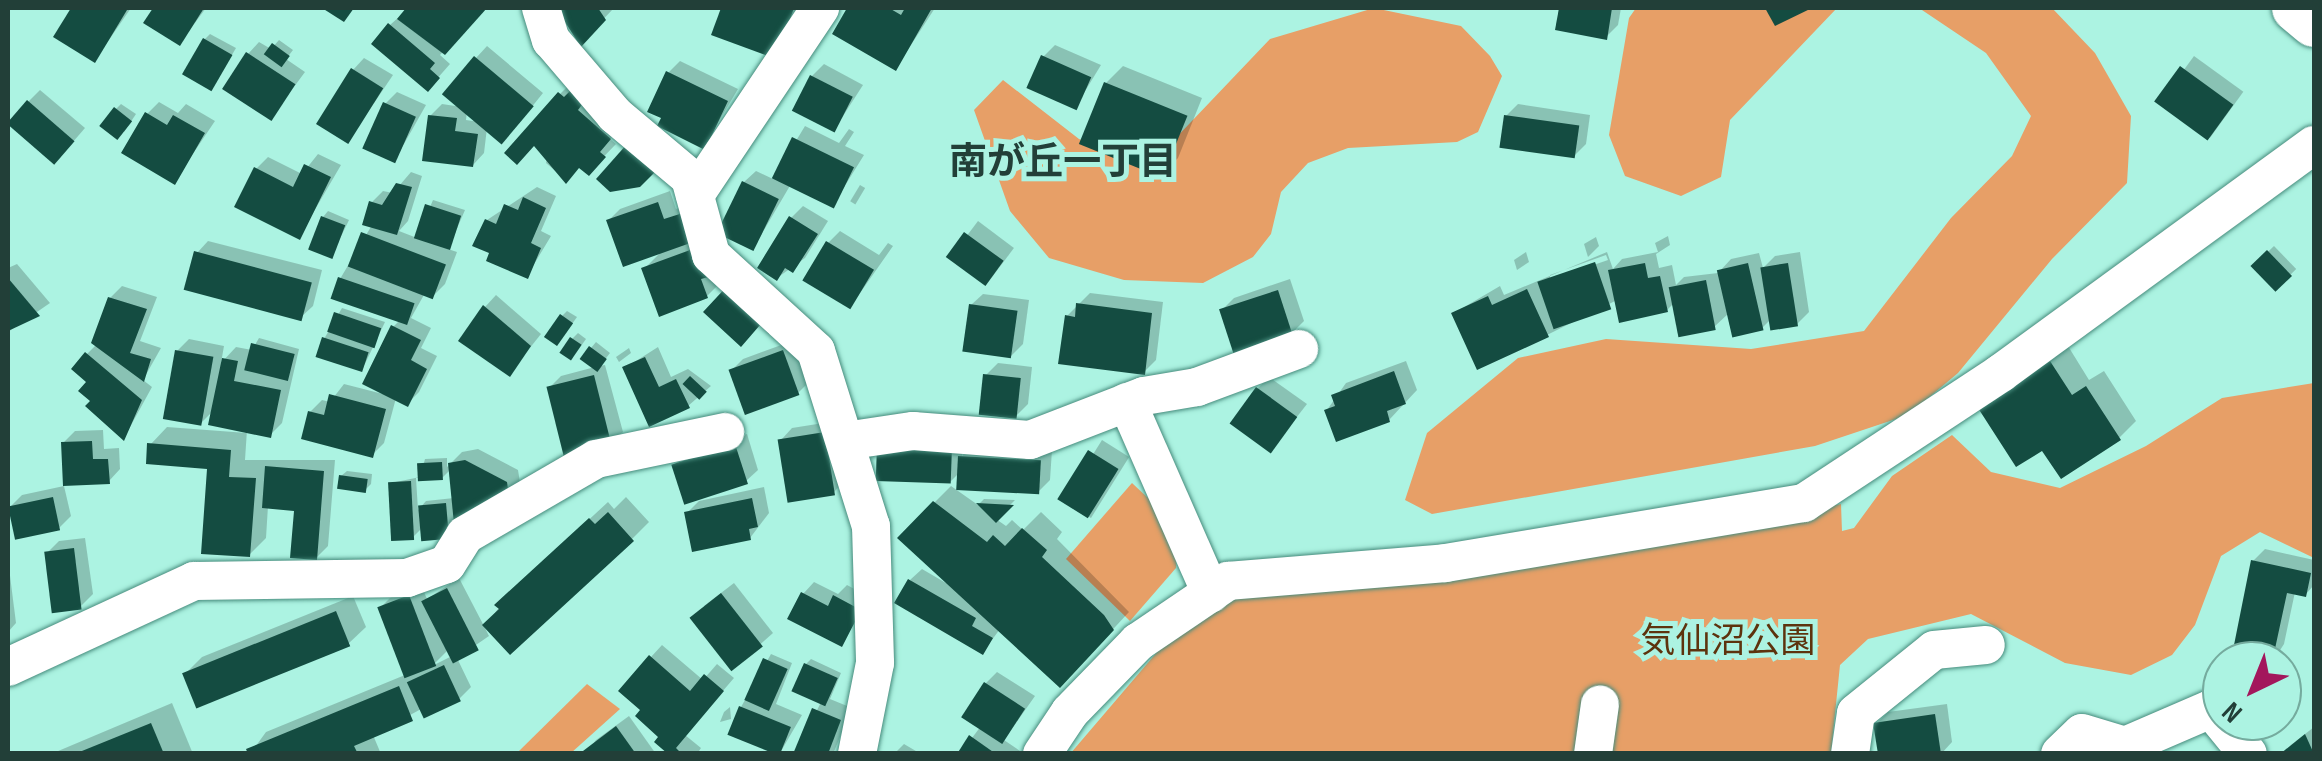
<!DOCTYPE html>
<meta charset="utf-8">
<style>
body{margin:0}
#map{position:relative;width:2322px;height:761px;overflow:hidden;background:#acf3e2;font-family:"Sofia Sans Condensed","Noto Sans JP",sans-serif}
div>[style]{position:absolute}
.green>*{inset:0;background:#e79f67}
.shadow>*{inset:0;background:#0003;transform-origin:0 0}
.building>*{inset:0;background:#144c41;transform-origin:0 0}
.roads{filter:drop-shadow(0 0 2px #468b7c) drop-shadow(0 0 2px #468b7c)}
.minor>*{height:38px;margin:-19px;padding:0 19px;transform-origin:19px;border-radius:19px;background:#fff}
.tertiary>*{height:48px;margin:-24px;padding:0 24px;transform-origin:24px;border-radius:24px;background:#fff}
span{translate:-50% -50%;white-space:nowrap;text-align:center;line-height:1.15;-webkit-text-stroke:10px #acf3e2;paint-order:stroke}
.park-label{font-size:35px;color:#5d330d}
.neighbourhood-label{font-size:38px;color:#223f38;font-weight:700}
.frame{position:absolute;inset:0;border:10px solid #223f38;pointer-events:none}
.north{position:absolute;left:2202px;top:641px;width:100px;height:100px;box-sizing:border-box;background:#acf3e2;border:2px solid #75ab9e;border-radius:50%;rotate:223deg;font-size:28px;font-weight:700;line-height:40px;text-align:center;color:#223f38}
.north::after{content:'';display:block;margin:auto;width:35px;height:45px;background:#a3175c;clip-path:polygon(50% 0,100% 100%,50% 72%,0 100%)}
</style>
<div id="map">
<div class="green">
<i style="clip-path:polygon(1374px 8px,1461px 26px,1490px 56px,1502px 76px,1478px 132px,1457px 142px,1348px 148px,1308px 163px,1281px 192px,1271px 234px,1253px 257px,1203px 283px,1124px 280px,1049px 258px,1010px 211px,974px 110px,1003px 80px,1079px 139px,1130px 159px,1170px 144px,1270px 39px)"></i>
<i style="clip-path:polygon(1636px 8px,1837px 8px,1730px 120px,1721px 177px,1681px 196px,1625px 176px,1609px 135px,1629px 18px)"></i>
<i style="clip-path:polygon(1919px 8px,2052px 8px,2095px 53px,2131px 116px,2127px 183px,2052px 259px,1958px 373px,1908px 415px,1815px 446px,1432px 514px,1405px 500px,1427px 433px,1518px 358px,1606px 339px,1751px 349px,1864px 331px,1951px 218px,2012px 156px,2031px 116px,1986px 53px)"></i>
<i style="clip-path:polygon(2314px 383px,2314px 558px,2260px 532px,2221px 556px,2195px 625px,2172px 655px,2131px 675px,2065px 663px,1971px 614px,1868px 639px,1840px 665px,1831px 753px,1070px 754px,1158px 651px,1237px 594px,1679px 539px,1841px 504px,1842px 531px,1854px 528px,1892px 476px,1952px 435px,1991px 472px,2060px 488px,2146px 446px,2222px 398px)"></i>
<i style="clip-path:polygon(1132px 483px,1164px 513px,1177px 550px,1176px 568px,1130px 621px,1066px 559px)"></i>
<i style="clip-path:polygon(587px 684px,620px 709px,571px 753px,517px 753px)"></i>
</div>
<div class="shadow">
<i style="clip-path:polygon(74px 8px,131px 8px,95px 60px,57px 37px)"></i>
<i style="clip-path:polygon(156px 8px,206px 8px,180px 43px,146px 22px)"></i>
<i style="clip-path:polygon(409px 8px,484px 8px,440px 55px,450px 64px,428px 89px,390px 25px)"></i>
<i style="clip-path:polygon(559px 8px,614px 8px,592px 31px)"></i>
<i style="clip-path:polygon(723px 8px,800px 8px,787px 44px,714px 34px)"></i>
<i style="clip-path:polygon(850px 8px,935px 8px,896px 68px,836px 33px)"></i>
<i style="clip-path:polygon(1562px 8px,1621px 8px,1618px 25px,1606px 37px,1558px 28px)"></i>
<i style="clip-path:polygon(210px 34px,236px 48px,216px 82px,205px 39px)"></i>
<i style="clip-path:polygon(279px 40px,293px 50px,286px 59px,305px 72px,271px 118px,248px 54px,259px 42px,271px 49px)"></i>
<i style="clip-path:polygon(1055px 45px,1101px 65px,1076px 106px,1043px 57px)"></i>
<i style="clip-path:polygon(evenodd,487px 46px,543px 93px,514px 129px,487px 128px,484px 153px,473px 165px,430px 116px,442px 104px,462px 107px,476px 58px,487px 46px,467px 111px,480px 122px,466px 120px,467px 111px)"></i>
<i style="left:2194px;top:56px;width:61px;height:57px;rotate:36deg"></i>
<i style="clip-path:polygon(364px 58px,393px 75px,349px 140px,353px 70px)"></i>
<i style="clip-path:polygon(680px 61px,738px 89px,704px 146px,669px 72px)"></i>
<i style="clip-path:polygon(824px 64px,863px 85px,834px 130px,812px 76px)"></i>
<i style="clip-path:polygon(1123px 66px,1202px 98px,1178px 158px,1161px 175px,1106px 83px)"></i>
<i style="clip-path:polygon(572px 82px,621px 126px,610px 139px,616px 144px,588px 173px,580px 166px,566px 180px,546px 163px,560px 94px)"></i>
<i style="clip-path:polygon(40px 90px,85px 128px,66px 150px,28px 102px)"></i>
<i style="clip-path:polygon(397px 92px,426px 105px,395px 160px,385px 104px)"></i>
<i style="clip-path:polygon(159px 102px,178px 113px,186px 104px,215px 121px,174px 182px,147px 114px)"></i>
<i style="clip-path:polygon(121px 104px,136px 114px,124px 132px,116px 109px)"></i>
<i style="clip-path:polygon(1518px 104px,1590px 115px,1586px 144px,1574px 156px,1506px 116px)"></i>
<i style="clip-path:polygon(805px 126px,839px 143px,849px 129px,854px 132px,845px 146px,864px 155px,833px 205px,791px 184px,753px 249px,744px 182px,756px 171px,773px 179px)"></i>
<i style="clip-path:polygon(318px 154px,341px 165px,299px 237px,256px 169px,268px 157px,302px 174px)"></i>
<i style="clip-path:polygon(411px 172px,422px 176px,408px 221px,399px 231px,417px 238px,433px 200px,465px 210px,448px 249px,457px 252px,445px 284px,433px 296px,425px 293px,411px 318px,431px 328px,421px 348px,437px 356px,419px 392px,407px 404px,396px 398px,384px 443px,372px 455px,310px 412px,322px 400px,330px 402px,344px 384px,383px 394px,393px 327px,400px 320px,340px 279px,372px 225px,372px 202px,383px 191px,393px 193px)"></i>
<i style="left:860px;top:185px;width:6px;height:19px;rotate:31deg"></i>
<i style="clip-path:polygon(537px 187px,556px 196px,541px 231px,551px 236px,527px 276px,493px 252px,487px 220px)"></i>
<i style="clip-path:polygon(670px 191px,676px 209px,697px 201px,707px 227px,689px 245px,713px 236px,719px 284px,707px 296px,644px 269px,663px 250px,608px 221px,620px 209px)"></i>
<i style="clip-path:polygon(803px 206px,828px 221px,805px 258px,777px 278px,791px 218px)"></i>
<i style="clip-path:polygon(328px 211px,349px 220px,331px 257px,323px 217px)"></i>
<i style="left:978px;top:221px;width:45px;height:46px;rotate:37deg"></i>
<i style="clip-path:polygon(840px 231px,879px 255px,888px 243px,893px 246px,851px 306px,828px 243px)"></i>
<i style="clip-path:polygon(evenodd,1668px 236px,1670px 245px,1656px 254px,1659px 268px,1672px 265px,1676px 285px,1684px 277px,1718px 273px,1731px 259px,1759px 253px,1763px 268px,1775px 256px,1800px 252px,1809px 312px,1797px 324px,1771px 319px,1762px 328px,1729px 313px,1714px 327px,1675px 302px,1667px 310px,1617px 300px,1547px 335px,1454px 313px,1500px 286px,1504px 295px,1607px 252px,1613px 269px,1622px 259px,1658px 252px,1655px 243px,1668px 236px,1606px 255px,1608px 260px,1550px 280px,1550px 275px,1606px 255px)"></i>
<i style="clip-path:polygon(1596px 237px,1599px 246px,1588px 257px,1584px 244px)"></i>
<i style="clip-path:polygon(208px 241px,322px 270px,313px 306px,301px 317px,197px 253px)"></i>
<i style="left:2274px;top:246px;width:32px;height:28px;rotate:46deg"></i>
<i style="clip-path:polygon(1526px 252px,1529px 262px,1517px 270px,1514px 260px)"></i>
<i style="clip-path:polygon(17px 264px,50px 303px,8px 332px,8px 268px)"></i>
<i style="clip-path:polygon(1290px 279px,1304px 321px,1292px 333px,1222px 310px,1234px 298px)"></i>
<i style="clip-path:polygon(122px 286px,157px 297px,140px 341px,161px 348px,143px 380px,152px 387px,124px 438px,93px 400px,87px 354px,97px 344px,110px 298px)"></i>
<i style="clip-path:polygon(1090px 293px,1163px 302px,1156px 360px,1144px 372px,1067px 316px)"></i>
<i style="clip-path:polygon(983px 294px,1029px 300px,1023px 344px,1011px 356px,971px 305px)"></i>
<i style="clip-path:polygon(496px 295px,541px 334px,509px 374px,485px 307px)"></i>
<i style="clip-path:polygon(342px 308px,385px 322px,362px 370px,324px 339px)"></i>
<i style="clip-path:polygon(567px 311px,577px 317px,562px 338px,562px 316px)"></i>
<i style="clip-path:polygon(578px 333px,586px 339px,576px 353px,572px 339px)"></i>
<i style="clip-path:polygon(259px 338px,299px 349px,282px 423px,270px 435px,247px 430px,245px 460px,335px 460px,328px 546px,316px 558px,296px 509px,268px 506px,266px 538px,249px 555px,210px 466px,150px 445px,167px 427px,247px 433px,214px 410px,200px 424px,177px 351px,189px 339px,224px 346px,221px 363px,236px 347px,252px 350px)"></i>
<i style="clip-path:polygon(795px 340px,810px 381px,798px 393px,732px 370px,743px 359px)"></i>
<i style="clip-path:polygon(596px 342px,610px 353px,600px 366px,605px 365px,623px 432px,611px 443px,549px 388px,561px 376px,595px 367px,591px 348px)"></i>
<i style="clip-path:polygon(2068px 346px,2089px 380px,2104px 371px,2136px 421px,2119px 438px,1998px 391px)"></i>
<i style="clip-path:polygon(658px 347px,671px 377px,688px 369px,711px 386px,688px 406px,625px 368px)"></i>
<i style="clip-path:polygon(629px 348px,631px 353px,619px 362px,616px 357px)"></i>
<i style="clip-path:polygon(1406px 361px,1417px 390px,1389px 420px,1327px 410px,1346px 383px)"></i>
<i style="clip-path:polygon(998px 363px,1032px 367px,1028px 404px,1016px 416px,986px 375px)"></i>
<i style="clip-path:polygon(1269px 377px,1307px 404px,1271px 450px,1257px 389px)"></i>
<i style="clip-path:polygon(836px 421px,845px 480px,834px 492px,781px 440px,792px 428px)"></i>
<i style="clip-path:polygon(103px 430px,104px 449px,119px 448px,120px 469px,109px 481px,63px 443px,75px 431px)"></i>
<i style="clip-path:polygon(747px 434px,758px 470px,746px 481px,674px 465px,686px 453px)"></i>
<i style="clip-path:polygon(963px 437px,962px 456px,973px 445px,1052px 450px,1050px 480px,1038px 492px,960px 472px,950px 482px,878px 478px)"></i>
<i style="left:1102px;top:440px;width:32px;height:72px;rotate:32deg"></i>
<i style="clip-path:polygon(evenodd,478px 449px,518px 470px,521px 489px,454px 531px,423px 527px,413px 537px,391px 483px,420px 477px,425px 459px,447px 458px,447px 467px,462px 452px,478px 449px,451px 469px,454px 498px,426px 501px,418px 510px,416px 478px,442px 478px,451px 469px)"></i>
<i style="clip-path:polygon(347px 471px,372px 474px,371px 484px,365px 490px,341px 476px)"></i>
<i style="clip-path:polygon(64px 486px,71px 516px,59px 528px,10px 507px,22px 495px)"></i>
<i style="clip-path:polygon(951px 486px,978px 505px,984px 499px,1015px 500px,996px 519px,1006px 526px,1012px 520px,1023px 530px,1041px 512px,1062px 532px,1057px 539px,1129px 612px,1077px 668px,1000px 629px,983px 652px,910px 580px,922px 569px,946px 583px,934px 503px)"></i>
<i style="clip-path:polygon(764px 487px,769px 513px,750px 538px,687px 513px,699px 501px)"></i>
<i style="clip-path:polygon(evenodd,626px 497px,649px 522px,632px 539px,484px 626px,489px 636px,457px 658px,471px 687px,459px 699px,423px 708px,373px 735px,381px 754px,250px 754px,266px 732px,405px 675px,380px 608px,392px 596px,421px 585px,427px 599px,459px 578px,484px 626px,515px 588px,608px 502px,614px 509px,626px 497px,449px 649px,452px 656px,434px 665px,433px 665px,449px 649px)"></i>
<i style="clip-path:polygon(85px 538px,93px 594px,81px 606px,47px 553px,59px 541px)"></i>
<i style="clip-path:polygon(2265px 549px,2314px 560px,2314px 585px,2306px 594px,2295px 592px,2284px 644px,2273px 661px,2257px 661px,2264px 654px,2253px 561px)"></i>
<i style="clip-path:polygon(8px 560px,16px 623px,8px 632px)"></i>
<i style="clip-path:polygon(814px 582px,838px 594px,847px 585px,871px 598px,841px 644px,803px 594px)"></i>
<i style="clip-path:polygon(734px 583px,773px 633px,733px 668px,704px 606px)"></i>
<i style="clip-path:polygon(353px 596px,366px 627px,348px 644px,185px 674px,202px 657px)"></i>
<i style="clip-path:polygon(662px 645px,703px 680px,717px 664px,734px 678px,685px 735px,701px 748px,697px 754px,672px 754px,644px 710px,651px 657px)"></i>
<i style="clip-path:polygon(771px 654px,792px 663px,776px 704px,802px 715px,780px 753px,741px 707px)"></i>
<i style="clip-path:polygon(811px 659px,841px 673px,830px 699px,852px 708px,833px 754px,796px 754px,821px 702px,806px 664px)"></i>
<i style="clip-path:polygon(997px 672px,1035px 696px,1004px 740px,1023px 753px,960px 754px,981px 726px,986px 683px)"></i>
<i style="clip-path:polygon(172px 703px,193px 754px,51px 754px)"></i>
<i style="clip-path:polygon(1947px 704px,1952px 742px,1941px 754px,1880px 754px,1876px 724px,1888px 712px)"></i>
<i style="clip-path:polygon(730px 707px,731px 719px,720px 722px,724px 712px)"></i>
<i style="clip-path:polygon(629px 716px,656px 754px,585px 754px,596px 740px)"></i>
<i style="clip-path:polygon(2314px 727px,2314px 754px,2283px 754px,2291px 745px)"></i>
<i style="clip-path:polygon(904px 744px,921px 754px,894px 754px)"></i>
</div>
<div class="building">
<i style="clip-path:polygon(71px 8px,127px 10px,95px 63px,53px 37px)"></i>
<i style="clip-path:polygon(153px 8px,204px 8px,180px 46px,143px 23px)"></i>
<i style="clip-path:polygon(322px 8px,354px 8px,344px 22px)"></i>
<i style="clip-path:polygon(406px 8px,487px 8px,445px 55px,397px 19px)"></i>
<i style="clip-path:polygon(556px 8px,598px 8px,606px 20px,581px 47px)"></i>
<i style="clip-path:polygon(721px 8px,794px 8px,776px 59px,711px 35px)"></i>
<i style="clip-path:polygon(847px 8px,889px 8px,901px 15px,905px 8px,932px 8px,896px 71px,832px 34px)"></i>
<i style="clip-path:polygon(1559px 8px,1612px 8px,1607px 40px,1555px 30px)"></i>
<i style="clip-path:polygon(1765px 8px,1812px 8px,1775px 26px)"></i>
<i style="clip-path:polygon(388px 23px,435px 63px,430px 69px,440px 78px,428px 92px,371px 44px)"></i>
<i style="left:203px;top:38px;width:34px;height:42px;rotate:30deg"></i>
<i style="left:272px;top:43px;width:22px;height:14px;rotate:36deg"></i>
<i style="left:246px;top:52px;width:59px;height:44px;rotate:33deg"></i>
<i style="left:1041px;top:55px;width:55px;height:36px;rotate:24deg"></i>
<i style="left:474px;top:56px;width:78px;height:50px;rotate:40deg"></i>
<i style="left:2180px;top:66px;width:66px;height:44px;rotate:36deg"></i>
<i style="left:351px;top:68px;width:38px;height:66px;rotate:32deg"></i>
<i style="clip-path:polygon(666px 71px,728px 101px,705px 150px,657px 126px,661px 118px,647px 112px)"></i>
<i style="left:810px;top:75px;width:48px;height:40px;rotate:27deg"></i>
<i style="left:1104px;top:82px;width:90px;height:67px;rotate:22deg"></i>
<i style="clip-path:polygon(571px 90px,584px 102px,578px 110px,611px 139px,600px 152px,606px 157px,589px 176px,579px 168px,566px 184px,534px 146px,517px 165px,504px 153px,558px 92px,564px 97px)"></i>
<i style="left:27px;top:100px;width:63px;height:31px;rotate:41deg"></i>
<i style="left:383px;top:102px;width:36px;height:51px;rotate:24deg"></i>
<i style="left:114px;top:107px;width:23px;height:24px;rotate:38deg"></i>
<i style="clip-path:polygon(145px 112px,167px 125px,173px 115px,205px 133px,175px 185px,121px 153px)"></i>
<i style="clip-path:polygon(428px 115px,457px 118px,455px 131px,478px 134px,473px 167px,422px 161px)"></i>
<i style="left:1504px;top:115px;width:76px;height:33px;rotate:8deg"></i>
<i style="left:792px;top:137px;width:69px;height:46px;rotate:26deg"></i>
<i style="clip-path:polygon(627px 144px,656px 171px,640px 187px,610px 192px,596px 179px)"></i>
<i style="clip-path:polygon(304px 164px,331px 177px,300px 240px,234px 207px,254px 167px,293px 187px)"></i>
<i style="left:742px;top:181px;width:41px;height:58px;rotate:26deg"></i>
<i style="clip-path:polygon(396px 183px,412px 187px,397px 235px,362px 225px,369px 201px,382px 205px)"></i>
<i style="clip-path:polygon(523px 197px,546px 208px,531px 243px,541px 248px,528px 279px,486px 261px,489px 253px,472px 246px,485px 219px,496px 224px,504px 204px,518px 210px)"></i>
<i style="clip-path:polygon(658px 202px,664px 219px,686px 212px,696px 241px,623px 267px,606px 220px)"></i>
<i style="left:425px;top:204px;width:38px;height:36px;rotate:18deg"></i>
<i style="left:321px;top:216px;width:26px;height:36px;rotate:21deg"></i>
<i style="clip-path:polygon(789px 216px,818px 234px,793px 273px,785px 268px,777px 281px,757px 268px)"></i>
<i style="left:361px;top:232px;width:91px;height:37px;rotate:21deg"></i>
<i style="left:964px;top:232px;width:49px;height:31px;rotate:36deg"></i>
<i style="left:826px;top:241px;width:56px;height:46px;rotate:31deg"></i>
<i style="clip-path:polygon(701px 246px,712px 276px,701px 279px,708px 298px,659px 317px,641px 268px)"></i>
<i style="left:2267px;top:250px;width:36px;height:23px;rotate:46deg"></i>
<i style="left:194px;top:251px;width:122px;height:40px;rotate:15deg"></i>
<i style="left:1595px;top:262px;width:50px;height:61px;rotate:71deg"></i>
<i style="clip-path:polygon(1645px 263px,1648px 278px,1660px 276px,1668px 312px,1619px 323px,1608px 270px)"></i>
<i style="left:1748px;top:263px;width:69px;height:32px;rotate:77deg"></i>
<i style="left:1788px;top:263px;width:64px;height:28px;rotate:81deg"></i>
<i style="left:338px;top:277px;width:81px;height:23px;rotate:19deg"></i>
<i style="clip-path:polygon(8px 278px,40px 316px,8px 331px)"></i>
<i style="left:1706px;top:280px;width:51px;height:38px;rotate:79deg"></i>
<i style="clip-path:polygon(730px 283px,776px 325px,769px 334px,760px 325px,741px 347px,703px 312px)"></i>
<i style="clip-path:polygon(1527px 289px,1549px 337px,1477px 370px,1451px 313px,1488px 296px,1492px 305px)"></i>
<i style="left:1278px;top:290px;width:47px;height:62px;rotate:72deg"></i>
<i style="clip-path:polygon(108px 297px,147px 309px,130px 353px,151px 359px,144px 382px,91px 343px)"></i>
<i style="clip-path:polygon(1076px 303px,1152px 313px,1145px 375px,1058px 364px,1065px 315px,1075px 317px)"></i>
<i style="left:969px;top:304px;width:49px;height:48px;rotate:8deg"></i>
<i style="clip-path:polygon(483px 305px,531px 346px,510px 377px,458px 341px)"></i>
<i style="left:334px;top:312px;width:50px;height:21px;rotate:19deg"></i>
<i style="left:560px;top:314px;width:16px;height:28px;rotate:35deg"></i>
<i style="clip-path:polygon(391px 325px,421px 340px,411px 360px,427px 369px,408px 407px,362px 384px)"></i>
<i style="left:322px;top:337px;width:49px;height:21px;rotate:18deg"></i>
<i style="left:570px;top:337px;width:14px;height:19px;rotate:34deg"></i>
<i style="left:251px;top:343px;width:45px;height:28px;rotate:14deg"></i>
<i style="left:589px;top:346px;width:22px;height:16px;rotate:36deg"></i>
<i style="left:175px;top:350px;width:39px;height:70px;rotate:10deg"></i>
<i style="left:783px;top:350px;width:48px;height:58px;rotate:70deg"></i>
<i style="clip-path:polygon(85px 352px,142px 400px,124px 441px,85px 406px,90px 401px,78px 391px,86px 382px,71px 369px)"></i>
<i style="clip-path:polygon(645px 357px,659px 387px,676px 379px,690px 408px,649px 427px,622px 367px)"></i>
<i style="clip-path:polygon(222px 358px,238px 361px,234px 381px,281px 390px,271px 438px,208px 425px)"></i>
<i style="clip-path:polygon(2050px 361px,2072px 395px,2086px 386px,2121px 440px,2061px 479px,2042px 451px,2016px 467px,1978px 408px)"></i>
<i style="clip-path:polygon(1394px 371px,1406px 404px,1387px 411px,1390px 422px,1336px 442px,1324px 410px,1335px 406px,1331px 395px)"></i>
<i style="left:983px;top:374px;width:38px;height:41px;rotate:6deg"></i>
<i style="left:594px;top:375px;width:73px;height:49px;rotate:76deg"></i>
<i style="left:690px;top:376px;width:23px;height:11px;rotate:43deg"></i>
<i style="left:1256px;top:387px;width:51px;height:45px;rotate:36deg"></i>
<i style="clip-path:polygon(329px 394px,386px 409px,373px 458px,301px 439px,308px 411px,324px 415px)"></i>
<i style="left:825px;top:432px;width:64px;height:48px;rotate:81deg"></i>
<i style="clip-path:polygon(92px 441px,93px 459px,108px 459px,110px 484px,63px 486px,61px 442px)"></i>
<i style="clip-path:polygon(147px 443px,231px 450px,229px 477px,256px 478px,250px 557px,201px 554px,207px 469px,146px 464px)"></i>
<i style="left:735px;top:444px;width:42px;height:67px;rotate:72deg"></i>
<i style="left:877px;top:445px;width:75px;height:36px;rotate:2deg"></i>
<i style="left:1088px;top:450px;width:36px;height:58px;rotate:32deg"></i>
<i style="left:958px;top:456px;width:83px;height:34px;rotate:3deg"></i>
<i style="clip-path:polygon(465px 460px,507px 482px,510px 503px,455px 534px,448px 463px)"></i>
<i style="left:442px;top:462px;width:18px;height:25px;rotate:87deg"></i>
<i style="clip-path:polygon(265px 466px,324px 471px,317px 560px,290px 558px,294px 511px,262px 508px)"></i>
<i style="left:339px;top:475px;width:29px;height:14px;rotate:8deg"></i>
<i style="left:411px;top:481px;width:59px;height:23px;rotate:87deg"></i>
<i style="left:53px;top:497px;width:34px;height:46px;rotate:78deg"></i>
<i style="clip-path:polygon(752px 498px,758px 527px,749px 529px,751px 540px,692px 552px,684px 512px)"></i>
<i style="clip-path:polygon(933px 501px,987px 542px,993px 535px,1005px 546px,1022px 528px,1047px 550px,1042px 557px,1104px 615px,1114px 630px,1060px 688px,897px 538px)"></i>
<i style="left:446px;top:503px;width:36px;height:28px;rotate:85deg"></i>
<i style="clip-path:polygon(976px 503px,1014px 505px,996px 523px)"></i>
<i style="clip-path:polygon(608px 512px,634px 541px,510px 655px,482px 625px,499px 609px,494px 605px,589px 518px,595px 524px)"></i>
<i style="left:74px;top:548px;width:62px;height:30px;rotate:83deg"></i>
<i style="clip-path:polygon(2251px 560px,2311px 573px,2306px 597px,2287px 593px,2273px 658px,2233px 650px)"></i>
<i style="clip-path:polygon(908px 579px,976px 618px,972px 626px,993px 638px,983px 655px,894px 603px)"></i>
<i style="left:447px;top:588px;width:70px;height:29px;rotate:63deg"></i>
<i style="clip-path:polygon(801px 592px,828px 606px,833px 595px,861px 610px,842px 647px,787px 619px)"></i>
<i style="left:721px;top:593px;width:68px;height:40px;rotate:52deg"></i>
<i style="left:409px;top:595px;width:76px;height:34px;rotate:69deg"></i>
<i style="left:336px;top:611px;width:38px;height:166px;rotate:68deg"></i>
<i style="clip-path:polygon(649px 655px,690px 691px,704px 674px,724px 691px,676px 748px,682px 754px,668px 754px,654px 742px,658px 737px,635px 716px,640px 710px,618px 691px)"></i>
<i style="left:763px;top:658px;width:27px;height:46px;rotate:24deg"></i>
<i style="left:804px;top:663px;width:37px;height:31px;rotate:24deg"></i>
<i style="left:444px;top:665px;width:40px;height:41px;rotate:65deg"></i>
<i style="left:984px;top:682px;width:49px;height:42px;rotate:33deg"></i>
<i style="clip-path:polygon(399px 686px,413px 721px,354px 746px,358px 754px,248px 754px,246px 749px)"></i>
<i style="left:739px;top:706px;width:56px;height:31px;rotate:22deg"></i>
<i style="clip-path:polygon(812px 708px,841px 720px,828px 754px,793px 754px)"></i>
<i style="clip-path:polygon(1935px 714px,1941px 754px,1878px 754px,1873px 723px)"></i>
<i style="clip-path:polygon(151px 723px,164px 754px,77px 754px,77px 753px)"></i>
<i style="clip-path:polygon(616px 726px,636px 754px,579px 754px)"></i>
<i style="clip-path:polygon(2305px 734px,2314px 754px,2280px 754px)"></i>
<i style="clip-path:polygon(969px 735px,996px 754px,957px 754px)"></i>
</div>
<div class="roads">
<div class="minor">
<i style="left:541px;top:8px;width:34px;rotate:73deg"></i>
<i style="left:551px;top:40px;width:99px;rotate:49.5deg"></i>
<i style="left:615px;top:115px;width:98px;rotate:40deg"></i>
<i style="left:690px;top:178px;width:80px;rotate:74.7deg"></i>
<i style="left:711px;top:255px;width:142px;rotate:42.4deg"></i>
<i style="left:816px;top:351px;width:183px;rotate:72.6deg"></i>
<i style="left:871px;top:526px;width:137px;rotate:88.3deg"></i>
<i style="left:875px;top:663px;width:93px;rotate:101.2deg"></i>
<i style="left:695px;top:195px;width:225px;rotate:-56.2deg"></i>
<i style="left:1127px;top:402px;width:209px;rotate:66.3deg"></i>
<i style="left:845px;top:441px;width:69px;rotate:-8.4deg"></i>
<i style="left:913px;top:431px;width:117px;rotate:4.4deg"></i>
<i style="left:1030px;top:440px;width:122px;rotate:-21.1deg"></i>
<i style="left:1144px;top:396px;width:54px;rotate:-9.6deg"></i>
<i style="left:1197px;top:387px;width:109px;rotate:-20.4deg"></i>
<i style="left:8px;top:667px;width:205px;rotate:-24.8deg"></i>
<i style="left:194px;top:581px;width:213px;rotate:-0.8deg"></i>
<i style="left:407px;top:578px;width:42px;rotate:-19.3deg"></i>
<i style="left:447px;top:564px;width:34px;rotate:-58deg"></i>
<i style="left:465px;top:535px;width:151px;rotate:-30.1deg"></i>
<i style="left:596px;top:459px;width:132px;rotate:-11.8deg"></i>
<i style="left:1042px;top:754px;width:50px;rotate:-56.3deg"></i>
<i style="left:1070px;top:712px;width:98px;rotate:-45.8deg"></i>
<i style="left:1138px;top:642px;width:109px;rotate:-34.1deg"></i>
<i style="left:1228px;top:581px;width:218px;rotate:-4.7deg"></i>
<i style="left:1445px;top:563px;width:364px;rotate:-9.5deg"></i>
<i style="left:1804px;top:503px;width:236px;rotate:-33.4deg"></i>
<i style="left:2001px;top:373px;width:387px;rotate:-36.1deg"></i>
<i style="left:1593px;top:754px;width:50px;rotate:-82deg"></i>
<i style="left:1850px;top:754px;width:41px;rotate:-81.7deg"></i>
<i style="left:1856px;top:713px;width:100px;rotate:-38.9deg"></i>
<i style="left:1934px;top:650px;width:52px;rotate:-5.5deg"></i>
<i style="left:2060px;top:754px;width:30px;rotate:-44deg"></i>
<i style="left:2082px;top:733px;width:45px;rotate:16.8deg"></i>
<i style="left:2125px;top:746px;width:94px;rotate:-23.3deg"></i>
<i style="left:2211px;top:709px;width:58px;rotate:50.6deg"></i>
</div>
<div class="tertiary">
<i style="left:2296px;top:8px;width:23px;rotate:40deg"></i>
</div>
</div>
<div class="park-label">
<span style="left:1728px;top:642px">気仙沼公園</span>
</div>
<div class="neighbourhood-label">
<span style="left:1063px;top:163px">南が丘一丁目</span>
</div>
<div class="frame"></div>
<div class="north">N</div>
</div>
